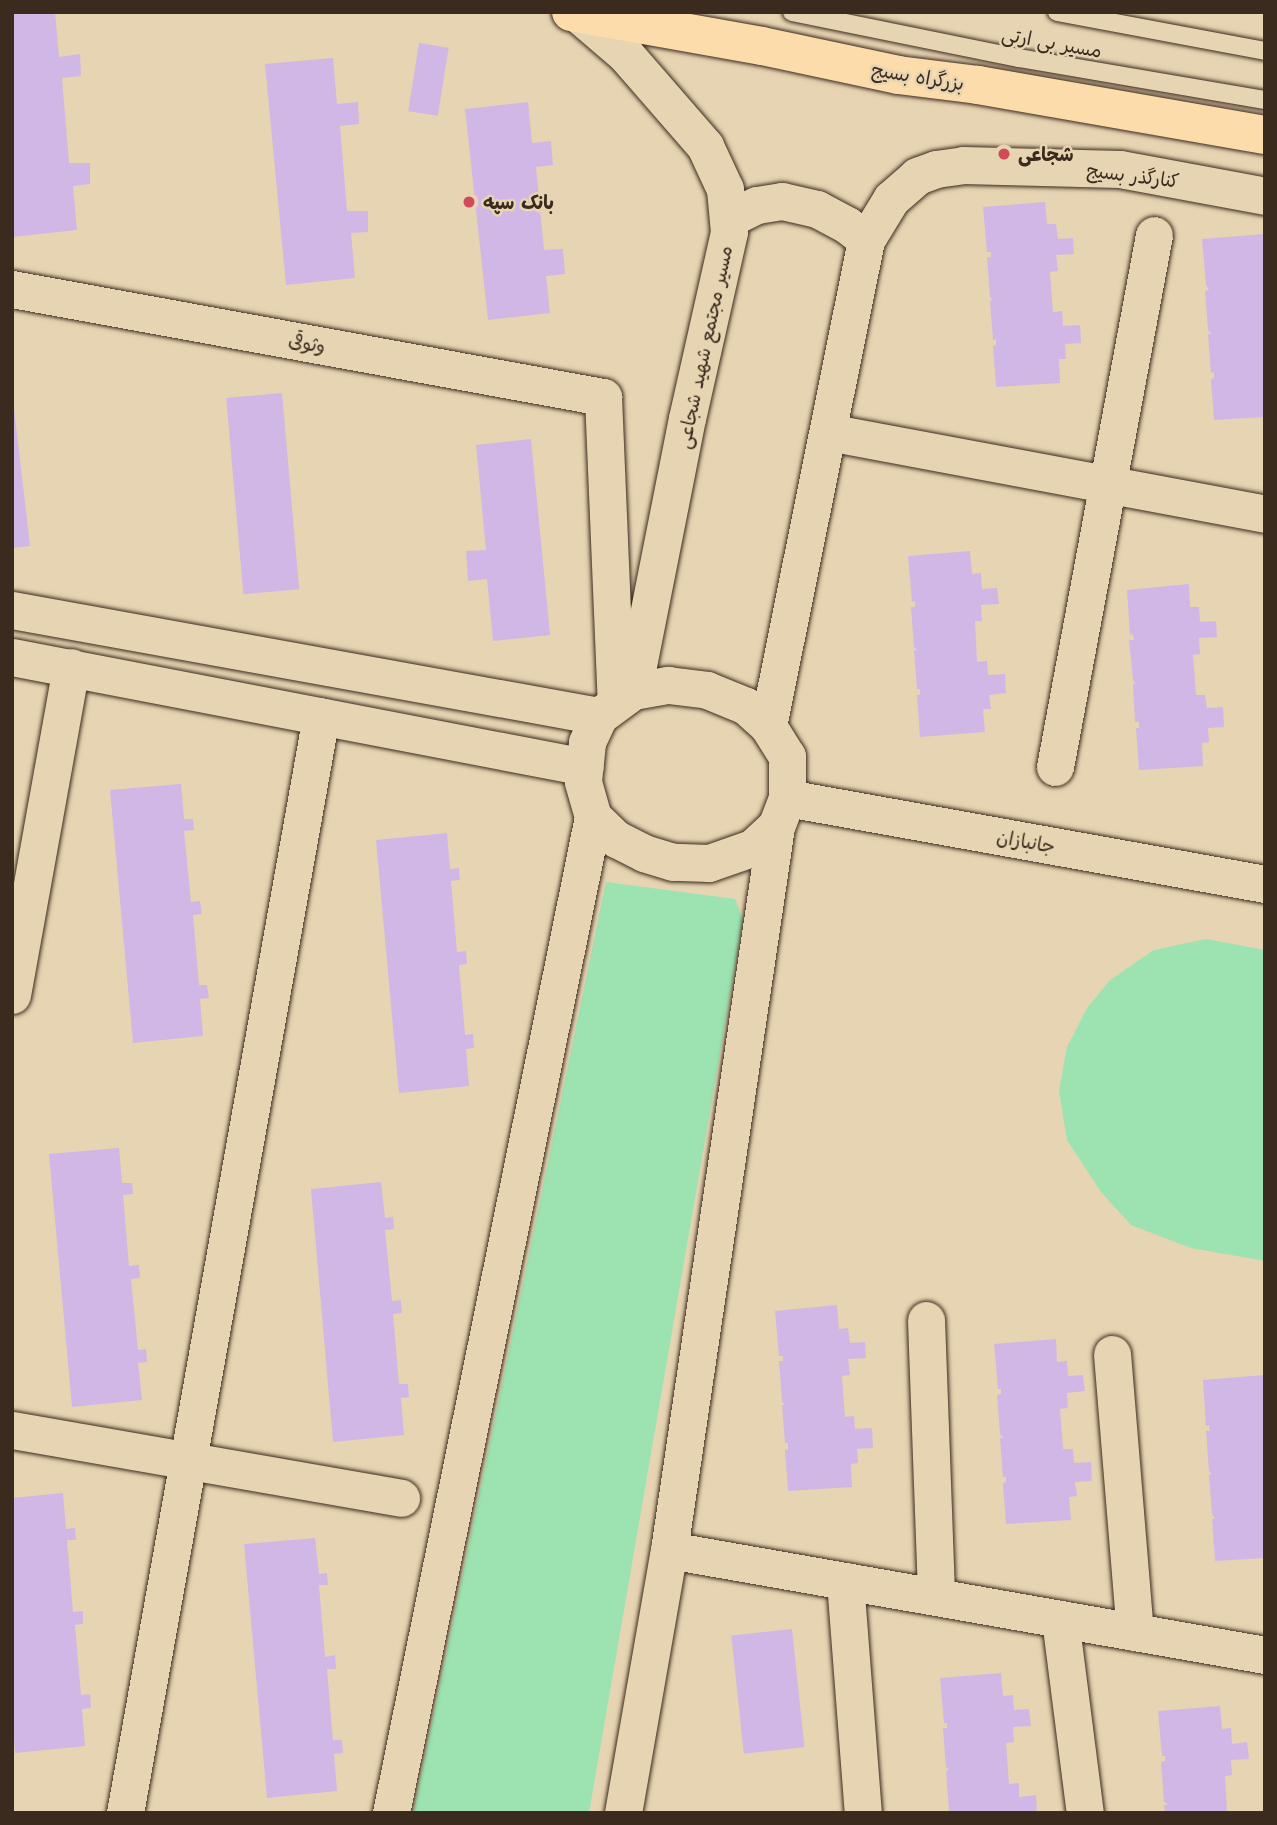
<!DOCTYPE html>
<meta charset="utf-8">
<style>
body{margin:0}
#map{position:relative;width:1277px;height:1825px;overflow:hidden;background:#e7d4b2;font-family:Mali,"Playpen Sans Arabic",sans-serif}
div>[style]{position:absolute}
.green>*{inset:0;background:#9ce3b1}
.building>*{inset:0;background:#d1b7e6;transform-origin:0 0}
.roads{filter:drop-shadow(0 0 2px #3b2a1e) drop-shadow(0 0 2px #3b2a1e)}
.service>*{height:18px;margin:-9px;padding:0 9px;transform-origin:9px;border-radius:9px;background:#e7d4b2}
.minor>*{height:37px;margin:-18.5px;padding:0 18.5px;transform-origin:18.5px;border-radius:18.5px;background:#e7d4b2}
.trunk>*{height:38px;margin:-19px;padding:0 19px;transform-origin:19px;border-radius:19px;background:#fddcac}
.dots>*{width:19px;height:19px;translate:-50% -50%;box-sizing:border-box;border:4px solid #e7d4b2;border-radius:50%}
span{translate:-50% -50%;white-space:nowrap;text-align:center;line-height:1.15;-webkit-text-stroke:5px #e7d4b2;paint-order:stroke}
.street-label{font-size:19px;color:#3b2a1e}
.poi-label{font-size:19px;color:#3b2a1e;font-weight:700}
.left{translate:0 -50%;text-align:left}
.frame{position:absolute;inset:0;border:14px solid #3b2a1e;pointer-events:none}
</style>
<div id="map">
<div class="green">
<i style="clip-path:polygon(606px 882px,735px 899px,743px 920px,589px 1813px,413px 1813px)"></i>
<i style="clip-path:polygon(1206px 939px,1265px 950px,1265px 1261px,1191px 1248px,1131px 1225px,1101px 1192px,1067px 1140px,1059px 1091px,1067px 1047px,1087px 1008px,1110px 980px,1154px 950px)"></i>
</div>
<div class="building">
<i style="clip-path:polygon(55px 12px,59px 57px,80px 54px,81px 76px,62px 78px,69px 163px,90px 163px,90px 184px,73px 186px,77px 230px,12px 237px,12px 14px)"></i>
<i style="left:419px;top:43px;width:30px;height:69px;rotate:9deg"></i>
<i style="clip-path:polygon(333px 58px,337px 104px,358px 102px,359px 124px,340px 126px,347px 211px,368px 211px,368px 232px,351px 233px,355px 278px,286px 285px,265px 64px)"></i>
<i style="clip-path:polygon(528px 102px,532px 143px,551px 141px,553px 165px,536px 167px,544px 250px,563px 249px,565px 274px,546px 276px,550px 313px,488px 320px,465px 109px)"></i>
<i style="clip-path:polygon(1045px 202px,1047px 224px,1056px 224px,1058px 239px,1073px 238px,1074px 254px,1056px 255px,1058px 271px,1050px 272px,1053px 312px,1062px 311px,1063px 326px,1080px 325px,1081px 343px,1065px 344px,1066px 359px,1059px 359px,1060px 383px,996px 387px,993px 346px,996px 345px,996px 339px,993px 340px,990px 301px,993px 300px,990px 297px,987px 258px,991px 257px,991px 252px,987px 252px,983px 207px)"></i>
<i style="clip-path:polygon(1264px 234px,1265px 417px,1214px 420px,1211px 379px,1214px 378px,1214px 372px,1211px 373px,1208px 334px,1212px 334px,1208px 330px,1205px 291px,1209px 290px,1206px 285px,1202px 239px)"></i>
<i style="clip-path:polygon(12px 391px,30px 546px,12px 548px)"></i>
<i style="left:282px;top:393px;width:197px;height:56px;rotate:85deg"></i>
<i style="clip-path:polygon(531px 439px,550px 635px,493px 641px,487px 579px,468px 581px,466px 551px,486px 550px,476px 445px)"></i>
<i style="clip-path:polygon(970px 551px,972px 574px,981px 573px,982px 589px,997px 588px,999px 604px,981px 605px,982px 621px,975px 621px,977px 662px,987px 661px,988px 675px,1005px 674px,1006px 693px,989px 695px,991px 709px,983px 709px,985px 732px,920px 737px,917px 695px,920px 695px,920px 689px,917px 689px,914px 650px,918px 651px,914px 647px,911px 607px,915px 607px,915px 601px,912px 602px,908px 556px)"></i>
<i style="clip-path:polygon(1189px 584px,1190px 607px,1199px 607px,1200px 622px,1216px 621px,1217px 637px,1199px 638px,1200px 654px,1193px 655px,1196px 695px,1205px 695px,1207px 708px,1223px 707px,1224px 727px,1208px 728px,1209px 742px,1202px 743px,1203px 766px,1139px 770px,1136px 728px,1139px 728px,1139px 722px,1135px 722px,1133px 684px,1136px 684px,1133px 680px,1129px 640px,1134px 640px,1133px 634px,1130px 635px,1127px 590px)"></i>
<i style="clip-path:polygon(181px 784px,184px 819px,193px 819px,194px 830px,184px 831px,191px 902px,200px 901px,202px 914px,193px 915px,199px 985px,207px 985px,209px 998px,200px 999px,203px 1036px,133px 1043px,110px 790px)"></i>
<i style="clip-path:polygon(447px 833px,450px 869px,459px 868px,460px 880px,451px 881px,457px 952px,466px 951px,467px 964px,459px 965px,465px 1035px,473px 1034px,474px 1048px,466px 1049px,469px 1086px,399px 1093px,376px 840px)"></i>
<i style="clip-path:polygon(119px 1148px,122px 1183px,132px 1183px,133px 1194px,123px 1195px,129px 1266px,139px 1265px,140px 1278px,131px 1279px,138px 1350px,146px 1349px,147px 1362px,138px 1363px,142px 1400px,72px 1407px,49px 1154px)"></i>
<i style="clip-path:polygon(381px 1182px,385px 1218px,393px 1217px,394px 1229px,385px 1230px,392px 1301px,401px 1300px,402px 1313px,393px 1314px,399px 1384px,408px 1384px,409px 1397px,401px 1398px,404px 1435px,333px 1442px,311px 1189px)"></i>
<i style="clip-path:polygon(837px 1305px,839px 1329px,848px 1328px,850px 1343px,865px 1342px,866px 1358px,848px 1359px,850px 1375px,842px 1376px,845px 1417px,854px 1416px,855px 1429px,872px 1428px,873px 1448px,857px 1449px,858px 1463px,851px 1464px,852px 1487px,788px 1491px,785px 1450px,788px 1450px,788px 1443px,785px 1443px,782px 1405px,785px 1405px,782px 1401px,779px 1361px,783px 1361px,783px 1356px,779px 1356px,775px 1311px)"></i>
<i style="clip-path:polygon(1056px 1339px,1057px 1362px,1067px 1361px,1068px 1376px,1083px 1375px,1085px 1391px,1067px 1393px,1068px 1408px,1060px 1409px,1063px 1449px,1073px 1449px,1074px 1463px,1091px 1462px,1092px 1481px,1075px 1482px,1077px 1496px,1069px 1497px,1071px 1520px,1006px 1524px,1003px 1483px,1006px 1482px,1006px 1477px,1003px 1477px,1000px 1438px,1004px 1438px,1000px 1434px,997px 1395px,1001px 1394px,1001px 1389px,998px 1389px,994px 1344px)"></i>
<i style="clip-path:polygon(1264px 1375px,1265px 1558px,1215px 1561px,1212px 1519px,1215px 1519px,1212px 1513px,1209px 1475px,1212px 1474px,1209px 1471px,1206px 1431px,1210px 1431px,1209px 1425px,1206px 1426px,1203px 1380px)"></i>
<i style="clip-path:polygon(63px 1493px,66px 1529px,75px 1528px,76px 1540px,67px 1540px,73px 1612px,83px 1611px,83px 1624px,75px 1625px,81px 1695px,90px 1694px,91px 1708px,82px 1709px,85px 1746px,15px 1753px,12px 1721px,12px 1498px)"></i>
<i style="clip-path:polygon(315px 1538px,319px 1574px,327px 1573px,328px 1585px,319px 1585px,325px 1657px,335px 1655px,336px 1669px,327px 1669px,333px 1740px,342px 1740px,343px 1753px,334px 1754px,337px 1791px,267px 1798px,244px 1544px)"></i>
<i style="left:792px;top:1629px;width:119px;height:61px;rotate:84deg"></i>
<i style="clip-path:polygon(1001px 1673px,1003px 1696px,1013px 1695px,1014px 1710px,1029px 1709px,1031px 1726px,1013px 1727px,1014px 1742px,1006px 1743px,1009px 1784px,1019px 1783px,1019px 1797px,1036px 1795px,1037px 1813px,952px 1813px,949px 1811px,946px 1772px,949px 1768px,946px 1768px,943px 1728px,947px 1728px,947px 1723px,944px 1723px,940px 1678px)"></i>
<i style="clip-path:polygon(1220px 1706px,1222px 1729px,1231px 1728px,1232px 1744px,1247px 1742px,1249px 1759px,1231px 1760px,1232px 1775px,1225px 1776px,1227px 1813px,1165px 1813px,1164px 1805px,1168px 1805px,1164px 1801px,1161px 1762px,1165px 1761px,1165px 1756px,1162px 1756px,1158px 1711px)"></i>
</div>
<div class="roads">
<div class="service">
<i style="left:792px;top:12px;width:232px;rotate:11.5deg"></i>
<i style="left:1019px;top:58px;width:250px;rotate:9.7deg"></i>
<i style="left:1057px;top:12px;width:212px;rotate:10.6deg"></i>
</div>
<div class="minor">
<i style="left:577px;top:13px;width:65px;rotate:40.6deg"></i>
<i style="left:626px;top:55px;width:121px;rotate:49deg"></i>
<i style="left:705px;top:146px;width:47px;rotate:65.1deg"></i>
<i style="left:725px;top:189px;width:43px;rotate:84.7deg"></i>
<i style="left:729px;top:232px;width:191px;rotate:102.7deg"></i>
<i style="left:687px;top:418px;width:278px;rotate:101.2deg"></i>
<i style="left:728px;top:219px;width:32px;rotate:-26deg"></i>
<i style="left:757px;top:205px;width:25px;rotate:-9deg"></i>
<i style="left:782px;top:201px;width:36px;rotate:13deg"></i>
<i style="left:817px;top:209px;width:34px;rotate:28deg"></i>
<i style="left:847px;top:225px;width:24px;rotate:38deg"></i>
<i style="left:12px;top:289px;width:601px;rotate:10.36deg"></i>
<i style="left:603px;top:397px;width:304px;rotate:87.6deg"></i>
<i style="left:828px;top:432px;width:445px;rotate:10.6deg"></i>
<i style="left:12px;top:610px;width:596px;rotate:10.24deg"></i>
<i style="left:12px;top:657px;width:583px;rotate:10.87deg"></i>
<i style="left:668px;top:685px;width:39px;rotate:7deg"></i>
<i style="left:707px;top:690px;width:42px;rotate:22.3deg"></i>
<i style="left:746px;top:706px;width:30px;rotate:42deg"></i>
<i style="left:768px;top:726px;width:36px;rotate:58deg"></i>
<i style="left:787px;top:756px;width:42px;rotate:90deg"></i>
<i style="left:787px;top:798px;width:30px;rotate:111deg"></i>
<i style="left:776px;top:826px;width:33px;rotate:137deg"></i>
<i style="left:752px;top:848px;width:46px;rotate:160.8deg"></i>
<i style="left:709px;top:863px;width:36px;rotate:-178deg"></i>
<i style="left:673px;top:862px;width:30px;rotate:-163deg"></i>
<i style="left:644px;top:853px;width:31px;rotate:-153deg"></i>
<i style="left:616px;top:839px;width:32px;rotate:-136deg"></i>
<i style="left:593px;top:817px;width:37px;rotate:-106deg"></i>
<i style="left:583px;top:781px;width:39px;rotate:-84deg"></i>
<i style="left:587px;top:742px;width:29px;rotate:-65deg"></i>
<i style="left:599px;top:716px;width:42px;rotate:-36.3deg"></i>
<i style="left:633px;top:691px;width:36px;rotate:-10deg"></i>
<i style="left:768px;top:726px;width:496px;rotate:-78.6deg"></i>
<i style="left:866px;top:240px;width:48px;rotate:-58.6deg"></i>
<i style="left:891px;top:199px;width:35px;rotate:-41deg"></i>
<i style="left:917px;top:176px;width:20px;rotate:-20deg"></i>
<i style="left:936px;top:169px;width:27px;rotate:-8deg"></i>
<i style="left:963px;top:165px;width:157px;rotate:1.5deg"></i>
<i style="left:1120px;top:169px;width:147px;rotate:10.5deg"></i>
<i style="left:1055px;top:767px;width:541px;rotate:-79.46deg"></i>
<i style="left:787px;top:798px;width:486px;rotate:10.2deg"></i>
<i style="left:12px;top:995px;width:333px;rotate:-79.8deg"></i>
<i style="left:926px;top:1320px;width:277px;rotate:87.9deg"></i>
<i style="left:1112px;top:1354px;width:279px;rotate:85.3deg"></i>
<i style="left:12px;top:1430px;width:395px;rotate:9.9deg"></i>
<i style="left:669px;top:1550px;width:605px;rotate:9.99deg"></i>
<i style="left:845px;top:1581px;width:233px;rotate:85.6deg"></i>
<i style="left:1060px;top:1619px;width:196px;rotate:82.7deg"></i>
<i style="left:125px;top:1813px;width:1114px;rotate:-79.87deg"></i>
<i style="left:391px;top:1813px;width:1016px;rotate:-78.54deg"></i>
<i style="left:623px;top:1813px;width:267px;rotate:-80.1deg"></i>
<i style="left:669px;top:1550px;width:732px;rotate:-81.59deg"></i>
</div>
<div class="trunk">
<i style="left:571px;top:12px;width:194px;rotate:10.1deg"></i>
<i style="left:762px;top:46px;width:139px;rotate:12deg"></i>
<i style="left:898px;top:75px;width:81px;rotate:7.1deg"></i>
<i style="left:978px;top:85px;width:291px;rotate:9.9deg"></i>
</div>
</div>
<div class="dots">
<i style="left:1004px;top:154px;background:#d1495b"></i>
<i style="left:469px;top:202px;background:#d1495b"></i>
</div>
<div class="street-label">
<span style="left:1052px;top:42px;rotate:10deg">مسیر بی ارتی</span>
<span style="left:918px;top:76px;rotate:9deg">بزرگراه بسیج</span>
<span style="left:1133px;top:175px;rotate:7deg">کنارگذر بسیج</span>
<span style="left:307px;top:343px;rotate:10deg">وثوقی</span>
<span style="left:704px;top:347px;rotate:-78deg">مسیر مجتمع شهید شجاعی</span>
<span style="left:1026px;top:841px;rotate:10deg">جانبازان</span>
</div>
<div class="poi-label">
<span class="left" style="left:1018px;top:154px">شجاعی</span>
<span class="left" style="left:483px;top:202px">بانک سپه</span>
</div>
<div class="frame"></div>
</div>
